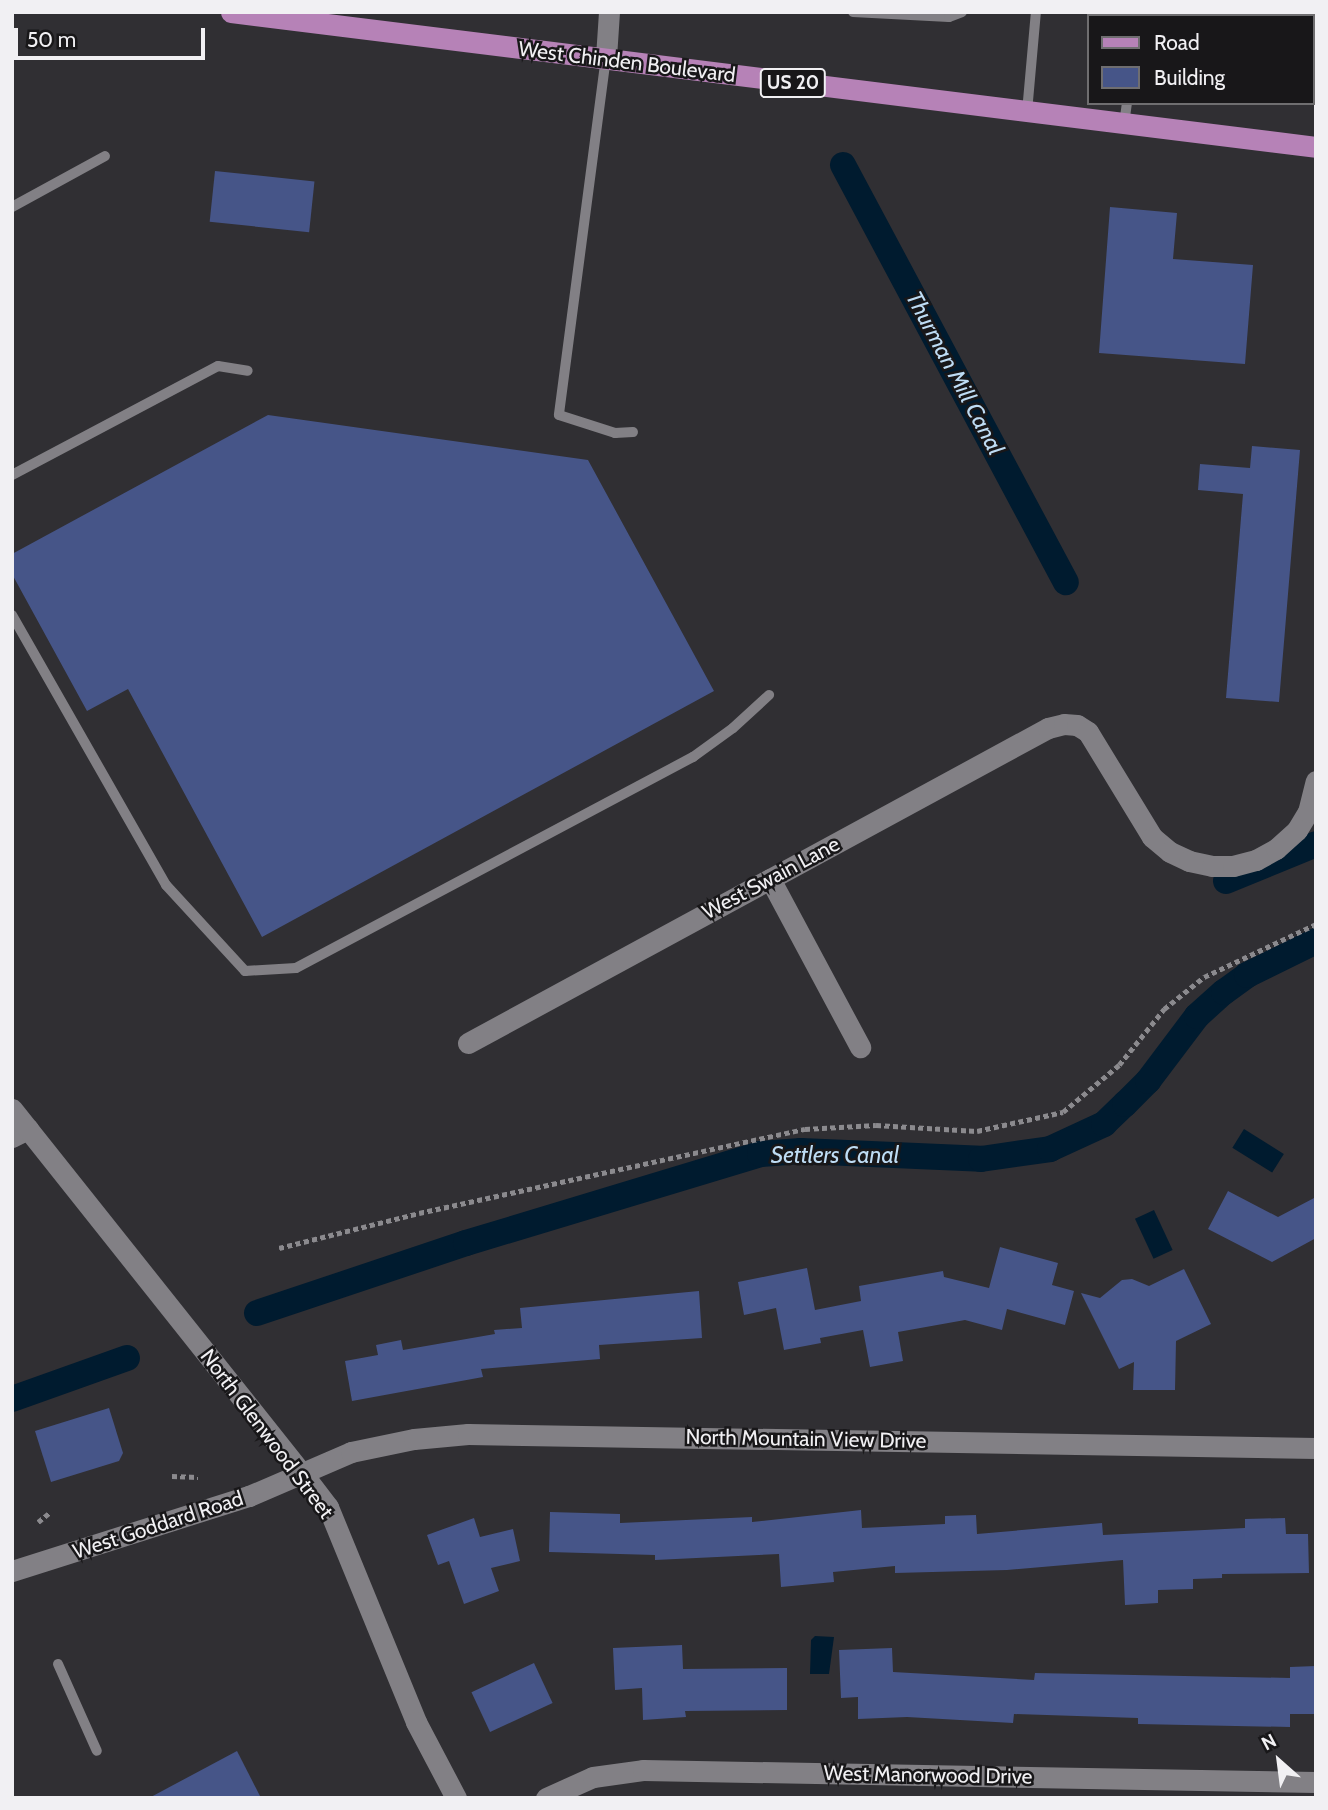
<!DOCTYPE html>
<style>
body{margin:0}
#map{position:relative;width:1328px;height:1810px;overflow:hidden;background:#302f33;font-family:Cabin,sans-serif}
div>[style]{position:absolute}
.water>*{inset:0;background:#001b2f;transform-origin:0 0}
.canal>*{height:26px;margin:-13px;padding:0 13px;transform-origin:13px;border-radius:13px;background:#001b2f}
.building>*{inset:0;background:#465588;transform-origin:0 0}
.path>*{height:4.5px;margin-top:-2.25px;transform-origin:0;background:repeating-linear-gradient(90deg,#8b8a8e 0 5px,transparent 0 8.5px)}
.lane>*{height:10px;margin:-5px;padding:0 5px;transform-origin:5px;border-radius:5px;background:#828085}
.street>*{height:21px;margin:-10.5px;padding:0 10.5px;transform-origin:10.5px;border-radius:10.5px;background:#828085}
.secondary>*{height:21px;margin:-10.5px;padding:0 10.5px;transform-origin:10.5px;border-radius:10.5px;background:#828085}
.primary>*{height:21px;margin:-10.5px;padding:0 10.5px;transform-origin:10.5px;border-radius:10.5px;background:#b682b7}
span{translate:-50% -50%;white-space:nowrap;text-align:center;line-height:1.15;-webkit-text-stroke:5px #181719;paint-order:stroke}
.shield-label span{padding:2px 5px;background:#181719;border:2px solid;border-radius:5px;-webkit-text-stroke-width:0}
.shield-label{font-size:19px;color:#f1f0f3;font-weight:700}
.street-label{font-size:21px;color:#f1f0f3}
.water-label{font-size:23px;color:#bedcf4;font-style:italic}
.frame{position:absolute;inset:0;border:14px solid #f1f0f3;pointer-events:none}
.legend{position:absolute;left:1087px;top:14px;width:228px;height:91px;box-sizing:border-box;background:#181719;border:2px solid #6f6e70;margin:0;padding:9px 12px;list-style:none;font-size:21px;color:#f1f0f3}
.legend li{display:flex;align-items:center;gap:14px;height:35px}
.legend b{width:35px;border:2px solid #6f6e70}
.north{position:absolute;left:1244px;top:1726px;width:70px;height:70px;-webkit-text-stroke:5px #181719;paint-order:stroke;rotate:332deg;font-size:19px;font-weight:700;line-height:28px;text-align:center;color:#f1f0f3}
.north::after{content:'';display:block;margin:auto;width:24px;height:32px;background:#f1f0f3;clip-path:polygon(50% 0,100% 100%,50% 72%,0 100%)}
.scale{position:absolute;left:14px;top:28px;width:191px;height:32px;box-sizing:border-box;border:4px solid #f1f0f3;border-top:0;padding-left:9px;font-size:21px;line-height:24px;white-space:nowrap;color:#f1f0f3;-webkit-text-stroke:5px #181719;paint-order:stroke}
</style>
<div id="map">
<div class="water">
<i style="left:1244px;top:1129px;width:47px;height:22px;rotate:32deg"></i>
<i style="left:1154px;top:1210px;width:44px;height:21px;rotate:65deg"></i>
<i style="clip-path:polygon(815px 1636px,834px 1637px,829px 1674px,810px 1674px,811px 1640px)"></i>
</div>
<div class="canal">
<i style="left:843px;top:165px;width:473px;rotate:61.9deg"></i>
<i style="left:1226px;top:881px;width:97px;rotate:-22.3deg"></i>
<i style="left:257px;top:1313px;width:220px;rotate:-18.5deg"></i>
<i style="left:466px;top:1243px;width:307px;rotate:-16.8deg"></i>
<i style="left:760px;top:1154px;width:41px;rotate:-4.2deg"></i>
<i style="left:801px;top:1151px;width:180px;rotate:2.5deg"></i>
<i style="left:981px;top:1159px;width:70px;rotate:-8.2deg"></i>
<i style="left:1050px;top:1149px;width:60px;rotate:-24.8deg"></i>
<i style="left:1104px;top:1124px;width:29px;rotate:-44deg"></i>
<i style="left:1125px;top:1104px;width:33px;rotate:-45deg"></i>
<i style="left:1148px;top:1081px;width:81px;rotate:-53deg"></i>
<i style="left:1197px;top:1016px;width:36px;rotate:-42deg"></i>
<i style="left:1224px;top:992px;width:29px;rotate:-36deg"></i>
<i style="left:1247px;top:975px;width:77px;rotate:-26.2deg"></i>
<i style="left:12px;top:1399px;width:122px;rotate:-19.6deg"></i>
</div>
<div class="building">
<i style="left:215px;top:171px;width:100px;height:51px;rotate:6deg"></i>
<i style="clip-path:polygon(1110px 207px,1177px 213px,1173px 259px,1253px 265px,1245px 364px,1099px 353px)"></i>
<i style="clip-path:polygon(268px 415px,588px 460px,714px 691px,262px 937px,128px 689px,87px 711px,12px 574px,12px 554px)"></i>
<i style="clip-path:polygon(1252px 446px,1300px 450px,1279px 702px,1226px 698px,1243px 494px,1198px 490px,1200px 464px,1250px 468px)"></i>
<i style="clip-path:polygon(1228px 1191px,1278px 1217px,1316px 1197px,1316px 1238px,1272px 1262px,1208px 1229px)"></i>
<i style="clip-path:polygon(1000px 1247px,1058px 1263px,1052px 1285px,1074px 1291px,1065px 1325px,1007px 1309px,1002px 1330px,965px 1320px,898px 1332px,903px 1361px,870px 1367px,863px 1330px,820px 1338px,821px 1343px,784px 1350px,776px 1308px,744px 1315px,738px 1282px,807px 1268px,815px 1310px,861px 1301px,859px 1286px,943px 1271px,944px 1277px,989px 1288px)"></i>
<i style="clip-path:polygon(1184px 1269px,1211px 1324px,1176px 1341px,1175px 1390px,1133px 1390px,1134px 1362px,1119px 1369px,1081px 1293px,1100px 1298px,1122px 1280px,1132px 1279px,1149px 1286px)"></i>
<i style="clip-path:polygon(699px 1291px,702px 1338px,599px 1345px,600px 1359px,481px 1369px,483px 1377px,352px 1401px,345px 1361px,378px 1355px,376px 1345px,401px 1340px,403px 1350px,495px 1334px,494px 1330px,522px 1328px,520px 1308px)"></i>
<i style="clip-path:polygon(109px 1408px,123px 1453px,119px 1461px,51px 1482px,35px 1431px)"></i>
<i style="clip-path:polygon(861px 1510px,862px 1528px,945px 1524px,945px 1516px,976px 1515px,977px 1534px,1102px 1523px,1103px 1535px,1245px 1528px,1245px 1519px,1285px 1518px,1286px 1534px,1308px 1534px,1309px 1573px,1222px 1574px,1222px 1578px,1193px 1579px,1193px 1589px,1158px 1590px,1158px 1603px,1125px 1605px,1123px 1560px,1007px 1570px,895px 1573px,895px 1566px,833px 1572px,834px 1582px,781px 1587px,779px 1554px,655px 1560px,655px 1555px,549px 1552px,550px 1512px,620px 1514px,620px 1523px,752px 1517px,752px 1522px)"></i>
<i style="clip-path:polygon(474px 1518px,480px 1537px,513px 1529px,520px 1561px,491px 1568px,499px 1591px,464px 1604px,449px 1561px,438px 1565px,427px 1535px)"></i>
<i style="clip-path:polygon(682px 1645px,683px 1669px,787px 1668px,787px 1710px,685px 1711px,686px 1717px,643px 1720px,642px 1688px,615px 1690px,613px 1648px)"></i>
<i style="clip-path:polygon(892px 1648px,893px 1672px,1034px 1680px,1035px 1673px,1290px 1678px,1290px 1667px,1316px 1666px,1316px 1714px,1290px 1714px,1290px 1727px,1138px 1724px,1138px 1718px,1014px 1714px,1013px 1723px,907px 1717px,858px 1719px,858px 1697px,841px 1698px,839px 1650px)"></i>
<i style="left:534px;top:1663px;width:44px;height:69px;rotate:65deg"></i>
<i style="clip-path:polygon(237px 1751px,261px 1798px,149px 1798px)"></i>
</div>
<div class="path">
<i style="left:279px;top:1248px;width:144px;rotate:-14deg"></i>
<i style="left:419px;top:1213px;width:395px;rotate:-12.3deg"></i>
<i style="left:805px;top:1129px;width:71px;rotate:-3.2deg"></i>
<i style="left:876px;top:1125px;width:101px;rotate:3.4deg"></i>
<i style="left:977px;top:1131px;width:88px;rotate:-12.5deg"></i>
<i style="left:1063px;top:1112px;width:73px;rotate:-40deg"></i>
<i style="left:1119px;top:1065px;width:72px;rotate:-51.2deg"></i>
<i style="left:1164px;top:1009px;width:51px;rotate:-38.7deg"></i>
<i style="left:1204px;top:977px;width:124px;rotate:-25.3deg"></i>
<i style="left:172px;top:1476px;width:26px;rotate:2deg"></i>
<i style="left:38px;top:1522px;width:14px;rotate:-39deg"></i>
</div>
<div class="lane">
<i style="left:853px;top:12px;width:96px;rotate:3deg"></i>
<i style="left:949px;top:17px;width:14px;rotate:-21deg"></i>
<i style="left:1140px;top:16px;width:4px;rotate:-76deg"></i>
<i style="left:606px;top:57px;width:361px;rotate:97.5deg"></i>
<i style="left:559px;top:415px;width:59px;rotate:17.8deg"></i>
<i style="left:615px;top:433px;width:18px;rotate:-3deg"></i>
<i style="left:1027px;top:112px;width:100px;rotate:-84.9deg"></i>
<i style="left:1124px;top:124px;width:21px;rotate:-82deg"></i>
<i style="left:12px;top:207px;width:106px;rotate:-28.7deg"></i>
<i style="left:12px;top:475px;width:233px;rotate:-27.9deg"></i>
<i style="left:218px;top:366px;width:30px;rotate:9deg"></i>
<i style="left:12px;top:615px;width:311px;rotate:60.3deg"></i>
<i style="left:166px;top:885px;width:117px;rotate:47.4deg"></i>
<i style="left:245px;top:971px;width:51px;rotate:-3.4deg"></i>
<i style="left:296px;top:968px;width:450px;rotate:-28deg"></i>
<i style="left:693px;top:757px;width:49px;rotate:-35.9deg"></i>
<i style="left:733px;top:728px;width:49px;rotate:-42.5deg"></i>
<i style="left:58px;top:1664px;width:95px;rotate:65.9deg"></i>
</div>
<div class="street">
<i style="left:770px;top:879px;width:191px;rotate:61.8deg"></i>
<i style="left:468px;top:1043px;width:660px;rotate:-28.51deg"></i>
<i style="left:1048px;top:728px;width:16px;rotate:-14deg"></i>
<i style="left:1064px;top:724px;width:13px;rotate:4deg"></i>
<i style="left:1077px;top:725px;width:13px;rotate:32deg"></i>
<i style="left:1088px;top:732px;width:123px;rotate:58.6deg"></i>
<i style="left:1152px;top:837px;width:23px;rotate:40deg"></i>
<i style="left:1170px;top:852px;width:21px;rotate:25deg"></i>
<i style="left:1189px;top:861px;width:24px;rotate:12deg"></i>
<i style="left:1212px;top:866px;width:21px"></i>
<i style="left:1233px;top:866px;width:24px;rotate:-15deg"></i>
<i style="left:1256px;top:860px;width:23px;rotate:-29deg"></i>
<i style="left:1276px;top:849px;width:28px;rotate:-42deg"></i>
<i style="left:1297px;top:830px;width:21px;rotate:-59deg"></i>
<i style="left:1308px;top:812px;width:32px;rotate:-76deg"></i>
<i style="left:12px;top:1137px;width:18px;rotate:-27deg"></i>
<i style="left:302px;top:1473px;width:43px;rotate:52.6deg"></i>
<i style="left:328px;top:1507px;width:232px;rotate:67.7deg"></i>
<i style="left:416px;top:1722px;width:86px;rotate:62.2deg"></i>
<i style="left:546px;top:1798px;width:51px;rotate:-24.1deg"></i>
<i style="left:593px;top:1777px;width:50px;rotate:-8deg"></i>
<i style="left:643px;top:1770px;width:673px;rotate:1.02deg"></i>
</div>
<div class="secondary">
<i style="left:606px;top:57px;width:45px;rotate:-86.2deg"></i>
<i style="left:12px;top:1109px;width:465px;rotate:51.5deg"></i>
<i style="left:12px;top:1571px;width:249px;rotate:-17.6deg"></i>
<i style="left:249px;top:1496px;width:111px;rotate:-23.3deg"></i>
<i style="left:351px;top:1452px;width:64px;rotate:-11.7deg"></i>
<i style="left:414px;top:1439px;width:54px;rotate:-5.3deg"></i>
<i style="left:468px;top:1434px;width:848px;rotate:0.95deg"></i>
</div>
<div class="primary">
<i style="left:231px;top:12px;width:1093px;rotate:7.09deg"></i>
</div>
<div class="shield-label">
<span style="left:793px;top:83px">US 20</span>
</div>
<div class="street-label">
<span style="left:627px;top:62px;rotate:7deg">West Chinden Boulevard</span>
<span style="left:771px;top:878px;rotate:-28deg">West Swain Lane</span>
<span style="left:267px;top:1434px;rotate:53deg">North Glenwood Street</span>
<span style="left:806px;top:1439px;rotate:1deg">North Mountain View Drive</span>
<span style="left:158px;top:1525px;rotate:-18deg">West Goddard Road</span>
<span style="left:928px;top:1775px;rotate:1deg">West Manorwood Drive</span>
</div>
<div class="water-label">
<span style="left:955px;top:373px;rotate:62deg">Thurman Mill Canal</span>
<span style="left:835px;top:1155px">Settlers Canal</span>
</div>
<div class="frame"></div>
<ul class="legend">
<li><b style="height:9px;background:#b682b7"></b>Road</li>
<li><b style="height:19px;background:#465588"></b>Building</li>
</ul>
<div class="north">N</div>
<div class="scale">50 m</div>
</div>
